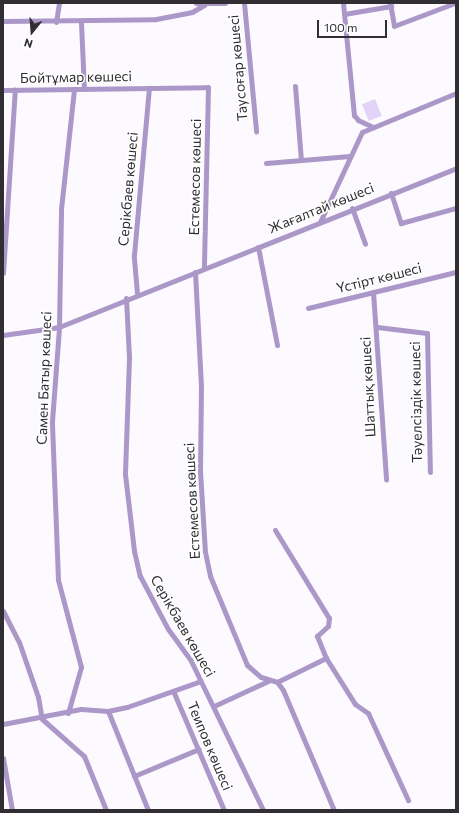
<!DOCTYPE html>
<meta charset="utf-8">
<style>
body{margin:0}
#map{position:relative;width:459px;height:813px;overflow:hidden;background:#fcfaff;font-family:Commissioner,sans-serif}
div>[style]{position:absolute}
.green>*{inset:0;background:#e2d3f9;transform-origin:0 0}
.minor>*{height:5px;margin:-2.5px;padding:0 2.5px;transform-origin:2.5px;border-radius:2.5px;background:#ac98c8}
span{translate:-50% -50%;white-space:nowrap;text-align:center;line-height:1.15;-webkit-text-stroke:3px #fff;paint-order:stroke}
.street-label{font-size:14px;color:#302e32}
.frame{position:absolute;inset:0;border:4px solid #302e32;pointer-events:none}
.north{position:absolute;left:12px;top:12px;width:40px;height:40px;-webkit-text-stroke:3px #fff;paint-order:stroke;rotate:197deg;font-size:11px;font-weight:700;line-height:16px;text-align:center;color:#302e32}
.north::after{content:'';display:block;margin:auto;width:14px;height:18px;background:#302e32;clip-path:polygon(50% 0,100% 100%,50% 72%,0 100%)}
.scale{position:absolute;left:317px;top:20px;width:70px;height:18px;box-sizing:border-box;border:2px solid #302e32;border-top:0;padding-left:5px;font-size:12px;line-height:14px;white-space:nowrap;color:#302e32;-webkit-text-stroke:3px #fff;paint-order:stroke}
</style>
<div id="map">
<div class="green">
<i style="left:375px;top:99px;width:18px;height:14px;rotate:68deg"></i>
</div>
<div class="minor">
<i style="left:196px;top:3px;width:29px"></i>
<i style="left:244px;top:3px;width:129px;rotate:84.6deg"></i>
<i style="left:343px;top:3px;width:113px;rotate:84.4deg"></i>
<i style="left:354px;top:115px;width:6px;rotate:51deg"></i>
<i style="left:358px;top:120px;width:17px;rotate:25deg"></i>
<i style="left:390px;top:3px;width:23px;rotate:80deg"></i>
<i style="left:394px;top:26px;width:65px;rotate:-20.7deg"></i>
<i style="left:344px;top:14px;width:48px;rotate:-9.7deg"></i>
<i style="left:3px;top:21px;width:153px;rotate:-0.7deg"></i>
<i style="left:156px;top:19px;width:37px;rotate:-11deg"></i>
<i style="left:192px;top:12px;width:14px;rotate:-30deg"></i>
<i style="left:56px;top:22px;width:19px;rotate:-81deg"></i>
<i style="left:81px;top:23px;width:65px;rotate:87.4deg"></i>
<i style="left:295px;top:86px;width:74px;rotate:85.4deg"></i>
<i style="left:3px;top:90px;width:205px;rotate:-0.8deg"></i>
<i style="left:208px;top:87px;width:181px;rotate:91.3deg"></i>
<i style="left:266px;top:163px;width:84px;rotate:-4.8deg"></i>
<i style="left:391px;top:193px;width:32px;rotate:72deg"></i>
<i style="left:401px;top:223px;width:57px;rotate:-15.3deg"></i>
<i style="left:352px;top:208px;width:38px;rotate:70deg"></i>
<i style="left:320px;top:222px;width:99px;rotate:-65deg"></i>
<i style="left:362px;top:132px;width:102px;rotate:-22.5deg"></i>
<i style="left:258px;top:247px;width:100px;rotate:79deg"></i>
<i style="left:195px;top:272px;width:115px;rotate:87deg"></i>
<i style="left:201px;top:387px;width:84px;rotate:90.7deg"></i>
<i style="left:200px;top:471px;width:81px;rotate:86.5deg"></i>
<i style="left:205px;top:552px;width:25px;rotate:78deg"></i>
<i style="left:210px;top:576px;width:96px;rotate:67.4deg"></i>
<i style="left:247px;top:665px;width:18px;rotate:41deg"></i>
<i style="left:261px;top:677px;width:17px;rotate:17deg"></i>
<i style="left:277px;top:682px;width:10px;rotate:53deg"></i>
<i style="left:283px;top:690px;width:130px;rotate:67deg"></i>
<i style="left:3px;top:273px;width:184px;rotate:-86.3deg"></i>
<i style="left:373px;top:292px;width:188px;rotate:86deg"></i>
<i style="left:137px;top:293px;width:38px;rotate:-95deg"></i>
<i style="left:134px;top:255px;width:168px;rotate:-84.9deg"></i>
<i style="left:126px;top:298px;width:60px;rotate:87.1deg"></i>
<i style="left:129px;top:358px;width:116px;rotate:92deg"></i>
<i style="left:125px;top:474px;width:78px;rotate:83.3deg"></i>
<i style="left:134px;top:551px;width:26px;rotate:77deg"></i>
<i style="left:140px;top:576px;width:60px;rotate:62.2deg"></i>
<i style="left:168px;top:629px;width:39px;rotate:54deg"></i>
<i style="left:191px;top:661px;width:165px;rotate:64.2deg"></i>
<i style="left:308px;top:308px;width:152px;rotate:-13.7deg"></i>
<i style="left:377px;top:327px;width:50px;rotate:6.8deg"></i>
<i style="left:427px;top:333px;width:139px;rotate:88.8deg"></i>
<i style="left:3px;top:335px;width:57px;rotate:-8.1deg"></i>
<i style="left:59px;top:327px;width:428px;rotate:-21.8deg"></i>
<i style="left:275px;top:530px;width:103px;rotate:58.5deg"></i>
<i style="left:329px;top:618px;width:8px;rotate:97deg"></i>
<i style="left:328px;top:626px;width:15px;rotate:138deg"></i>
<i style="left:317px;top:636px;width:24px;rotate:68deg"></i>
<i style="left:326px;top:658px;width:54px;rotate:57.8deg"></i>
<i style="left:355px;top:704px;width:16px;rotate:35deg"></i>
<i style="left:368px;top:713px;width:96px;rotate:65.3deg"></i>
<i style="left:3px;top:611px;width:35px;rotate:63deg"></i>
<i style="left:19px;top:642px;width:58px;rotate:70.9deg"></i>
<i style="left:38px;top:697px;width:22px;rotate:80deg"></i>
<i style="left:42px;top:719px;width:56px;rotate:41.4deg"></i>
<i style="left:84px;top:756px;width:58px;rotate:67.8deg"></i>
<i style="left:277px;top:682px;width:55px;rotate:-26.1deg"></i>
<i style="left:174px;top:693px;width:127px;rotate:66.9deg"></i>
<i style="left:214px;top:706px;width:62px;rotate:-24.9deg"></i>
<i style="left:108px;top:711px;width:107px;rotate:68deg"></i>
<i style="left:68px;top:713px;width:48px;rotate:-74.2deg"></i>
<i style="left:81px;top:667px;width:90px;rotate:-104.8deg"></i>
<i style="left:58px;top:580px;width:159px;rotate:-92.2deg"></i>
<i style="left:52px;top:421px;width:94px;rotate:-85.7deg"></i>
<i style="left:59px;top:327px;width:118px;rotate:-89deg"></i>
<i style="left:61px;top:209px;width:121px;rotate:-83.8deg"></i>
<i style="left:3px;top:724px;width:79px;rotate:-10.9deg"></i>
<i style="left:81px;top:709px;width:27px;rotate:4deg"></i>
<i style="left:108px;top:711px;width:19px;rotate:-12deg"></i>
<i style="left:127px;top:707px;width:78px;rotate:-19.4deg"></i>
<i style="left:3px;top:758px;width:53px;rotate:80.2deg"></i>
<i style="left:134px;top:776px;width:70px;rotate:-22.6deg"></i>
</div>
<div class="street-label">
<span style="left:238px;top:68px;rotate:-95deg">Тауcоғар көшесі</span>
<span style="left:76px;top:77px;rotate:-1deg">Бойтұмар көшесі</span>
<span style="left:195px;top:177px;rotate:-89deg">Естемесов көшесі</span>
<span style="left:128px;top:189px;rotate:-85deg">Серікбаев көшесі</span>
<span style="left:321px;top:208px;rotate:-22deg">Жағалтай көшесі</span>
<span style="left:379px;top:278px;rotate:-14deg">Үстірт көшесі</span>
<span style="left:44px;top:378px;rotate:-88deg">Самен Батыр көшесі</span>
<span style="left:368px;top:387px;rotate:-93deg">Шаттық көшесі</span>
<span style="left:416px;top:402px;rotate:-91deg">Тәуелсіздік көшесі</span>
<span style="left:192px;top:501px;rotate:-93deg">Естемесов көшесі</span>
<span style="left:183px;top:626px;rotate:60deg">Серікбаев көшесі</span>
<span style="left:210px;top:746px;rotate:67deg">Теипов көшесі</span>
</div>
<div class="frame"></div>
<div class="north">N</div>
<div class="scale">100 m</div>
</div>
